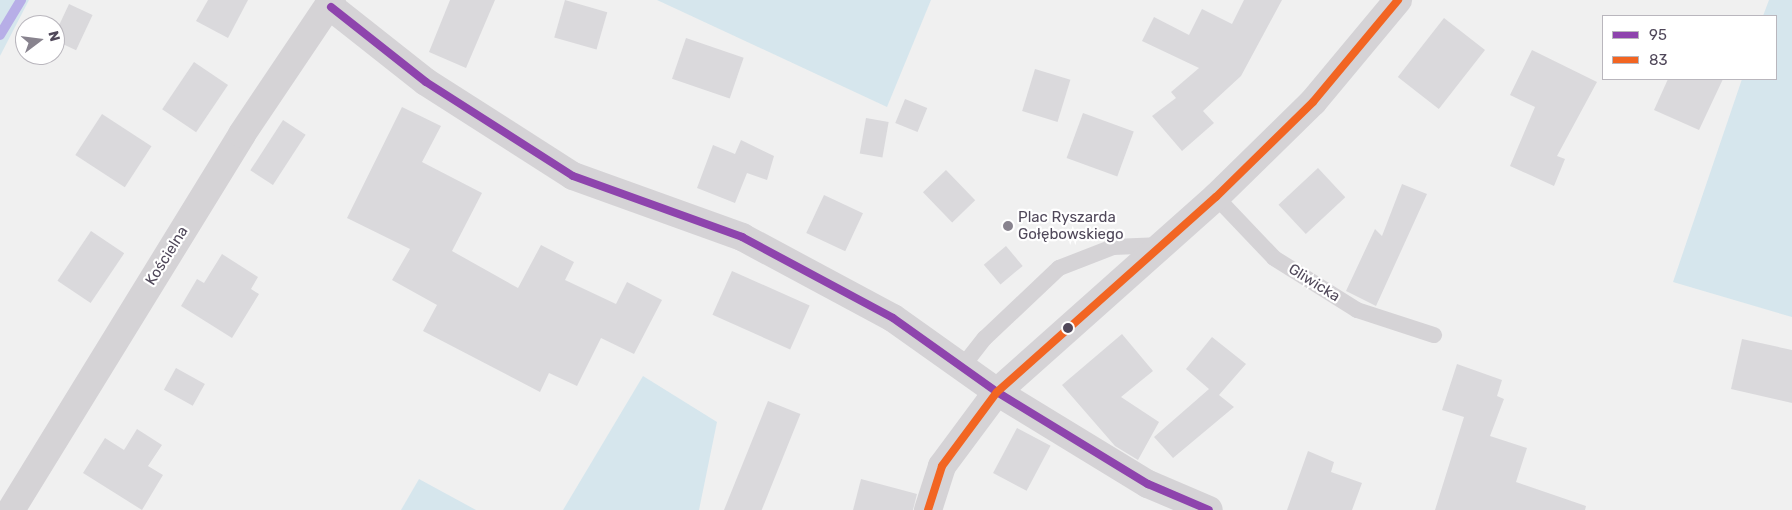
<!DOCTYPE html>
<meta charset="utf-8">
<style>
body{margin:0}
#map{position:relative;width:1792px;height:510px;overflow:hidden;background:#f0f0f0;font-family:Rubik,sans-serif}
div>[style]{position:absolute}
.green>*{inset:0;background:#d6e6ed}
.stream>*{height:10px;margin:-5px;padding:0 5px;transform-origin:5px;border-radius:5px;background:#b7aee7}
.building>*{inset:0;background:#dad9dc;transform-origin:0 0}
.lane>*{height:16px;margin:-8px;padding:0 8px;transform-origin:8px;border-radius:8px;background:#d5d3d6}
.street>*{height:28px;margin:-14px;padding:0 14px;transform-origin:14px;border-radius:14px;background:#d5d3d6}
.bus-1>*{height:8px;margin:-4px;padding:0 4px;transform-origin:4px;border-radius:4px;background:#8e44ad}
.bus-2>*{height:8px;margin:-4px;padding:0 4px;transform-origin:4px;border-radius:4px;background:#f26522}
.dots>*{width:14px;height:14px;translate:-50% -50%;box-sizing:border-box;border:2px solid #fff;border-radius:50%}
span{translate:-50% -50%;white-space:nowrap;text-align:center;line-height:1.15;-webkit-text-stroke:4.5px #fff;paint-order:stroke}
.poi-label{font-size:15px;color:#50485a}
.left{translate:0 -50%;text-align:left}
.street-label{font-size:15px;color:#50485a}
.legend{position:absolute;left:1602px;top:15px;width:175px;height:65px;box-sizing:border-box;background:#fff;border:1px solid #b9b6bd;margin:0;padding:6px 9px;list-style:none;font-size:15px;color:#50485a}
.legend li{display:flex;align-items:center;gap:10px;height:25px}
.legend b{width:25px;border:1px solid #b9b6bd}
.north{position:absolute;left:15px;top:15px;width:50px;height:50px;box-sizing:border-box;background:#fff;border:1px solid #b9b6bd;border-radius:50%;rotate:75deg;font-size:14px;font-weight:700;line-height:20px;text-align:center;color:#50485a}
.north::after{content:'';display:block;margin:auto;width:18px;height:22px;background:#88838e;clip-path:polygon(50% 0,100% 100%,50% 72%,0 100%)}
</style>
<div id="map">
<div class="green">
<i style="clip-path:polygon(0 0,29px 0,0 56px)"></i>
<i style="clip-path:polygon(657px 0,931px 0,887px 107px)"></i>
<i style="clip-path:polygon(1769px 0,1792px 0,1792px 317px,1673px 282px,1742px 79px,1776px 79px,1776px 16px,1763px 16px)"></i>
<i style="clip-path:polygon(643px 376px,717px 422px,699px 510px,563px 510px)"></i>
<i style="clip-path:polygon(419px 479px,476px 510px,401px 510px)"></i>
</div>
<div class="stream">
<i style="left:0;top:35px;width:41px;rotate:-59deg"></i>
</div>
<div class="building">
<i style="clip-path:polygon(208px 0,248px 0,228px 38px,196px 21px)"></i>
<i style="clip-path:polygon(450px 0,495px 0,466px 68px,429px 52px)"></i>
<i style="left:565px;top:0;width:44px;height:39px;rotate:16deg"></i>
<i style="clip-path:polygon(1244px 0,1282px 0,1241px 76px,1203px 111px,1214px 123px,1182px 151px,1152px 116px,1176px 98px,1171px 92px,1199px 68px,1142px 41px,1154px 17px,1189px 35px,1202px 9px,1232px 24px)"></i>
<i style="left:69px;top:4px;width:26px;height:39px;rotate:25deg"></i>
<i style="left:1444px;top:18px;width:52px;height:75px;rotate:38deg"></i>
<i style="left:686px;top:38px;width:61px;height:43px;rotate:19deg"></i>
<i style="clip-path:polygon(1532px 50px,1597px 82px,1557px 156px,1565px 159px,1554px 186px,1510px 166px,1535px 107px,1510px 95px)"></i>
<i style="left:194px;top:62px;width:41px;height:57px;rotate:34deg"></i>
<i style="left:1035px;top:69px;width:37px;height:44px;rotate:17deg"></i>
<i style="clip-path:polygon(1668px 79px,1723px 79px,1699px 130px,1654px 110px)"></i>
<i style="left:905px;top:99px;width:24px;height:26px;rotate:22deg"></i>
<i style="clip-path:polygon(402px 107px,441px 126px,422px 162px,482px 193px,452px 251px,518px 288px,541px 245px,574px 262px,565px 280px,616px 304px,627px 282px,662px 300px,634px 354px,601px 338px,577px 386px,549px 373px,540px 392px,423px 331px,437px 305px,392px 280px,410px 249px,347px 218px)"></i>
<i style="left:1083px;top:113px;width:54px;height:48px;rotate:20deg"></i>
<i style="left:102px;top:114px;width:59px;height:49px;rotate:33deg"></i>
<i style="left:866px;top:118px;width:23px;height:36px;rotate:10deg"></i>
<i style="left:283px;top:120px;width:27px;height:60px;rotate:33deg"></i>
<i style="clip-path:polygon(741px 140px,774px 156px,767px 180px,747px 173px,735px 203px,697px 188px,713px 145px,735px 154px)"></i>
<i style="left:1318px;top:168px;width:40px;height:54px;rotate:47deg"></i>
<i style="left:946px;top:170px;width:42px;height:32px;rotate:46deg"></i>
<i style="clip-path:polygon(1402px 184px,1427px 194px,1376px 306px,1346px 291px,1375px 229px,1382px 236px)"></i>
<i style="left:824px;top:195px;width:43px;height:42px;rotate:25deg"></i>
<i style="left:91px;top:231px;width:40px;height:60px;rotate:34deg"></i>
<i style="left:1006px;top:246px;width:26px;height:29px;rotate:50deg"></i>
<i style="clip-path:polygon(222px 254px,258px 277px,251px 289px,259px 294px,232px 338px,181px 306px,197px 279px,204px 283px)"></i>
<i style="left:732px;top:271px;width:85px;height:48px;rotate:24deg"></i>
<i style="clip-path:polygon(1122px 334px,1153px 371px,1121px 397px,1159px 422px,1138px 460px,1115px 446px,1062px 385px)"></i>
<i style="clip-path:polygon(1212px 337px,1246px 364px,1219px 395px,1234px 407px,1173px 458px,1154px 437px,1209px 389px,1186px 369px)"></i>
<i style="clip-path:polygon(1742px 339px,1792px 350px,1792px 403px,1731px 389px)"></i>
<i style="clip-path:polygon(1457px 364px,1502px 380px,1497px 396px,1504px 399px,1490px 436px,1527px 448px,1516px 482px,1586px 506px,1585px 510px,1435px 510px,1464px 417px,1442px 410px)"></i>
<i style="left:176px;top:368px;width:33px;height:25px;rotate:29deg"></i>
<i style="left:768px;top:401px;width:35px;height:118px;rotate:22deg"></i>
<i style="left:1017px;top:428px;width:38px;height:51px;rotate:28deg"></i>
<i style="clip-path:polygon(137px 429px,162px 445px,148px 466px,163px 475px,142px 510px,83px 473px,105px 438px,124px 450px)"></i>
<i style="clip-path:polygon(1308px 451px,1334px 462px,1331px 472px,1362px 483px,1352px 510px,1287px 510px)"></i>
<i style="clip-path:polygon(861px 479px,917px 494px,913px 510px,853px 510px)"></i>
</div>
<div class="lane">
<i style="left:1216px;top:197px;width:84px;rotate:46.4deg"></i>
<i style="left:1274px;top:258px;width:98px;rotate:32.1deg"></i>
<i style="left:1357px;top:310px;width:81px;rotate:18deg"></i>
<i style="left:962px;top:367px;width:37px;rotate:-52deg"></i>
<i style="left:985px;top:338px;width:102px;rotate:-43.4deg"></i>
<i style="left:1059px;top:268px;width:58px;rotate:-21.3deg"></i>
<i style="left:1113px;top:247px;width:49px;rotate:-2.3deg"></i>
</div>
<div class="street">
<i style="left:331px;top:7px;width:121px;rotate:38.3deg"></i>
<i style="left:426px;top:82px;width:174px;rotate:32.6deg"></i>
<i style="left:573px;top:176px;width:180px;rotate:19.8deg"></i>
<i style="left:742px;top:237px;width:171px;rotate:28.2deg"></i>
<i style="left:893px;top:318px;width:128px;rotate:35.4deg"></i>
<i style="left:997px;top:392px;width:177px;rotate:31.4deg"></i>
<i style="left:1148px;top:484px;width:66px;rotate:23.1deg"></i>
<i style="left:11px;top:510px;width:441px;rotate:-58.4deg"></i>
<i style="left:242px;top:134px;width:161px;rotate:-56.1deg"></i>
<i style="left:928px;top:510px;width:46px;rotate:-72.3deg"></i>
<i style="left:942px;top:466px;width:92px;rotate:-53.4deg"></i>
<i style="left:997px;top:392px;width:293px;rotate:-41.7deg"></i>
<i style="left:1216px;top:197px;width:136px;rotate:-44.4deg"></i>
<i style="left:1313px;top:102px;width:133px;rotate:-50.2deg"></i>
</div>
<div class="bus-1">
<i style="left:331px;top:7px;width:121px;rotate:38.3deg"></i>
<i style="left:426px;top:82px;width:174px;rotate:32.6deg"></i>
<i style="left:573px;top:176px;width:180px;rotate:19.8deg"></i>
<i style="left:742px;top:237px;width:171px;rotate:28.2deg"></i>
<i style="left:893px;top:318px;width:128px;rotate:35.4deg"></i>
<i style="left:997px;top:392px;width:177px;rotate:31.4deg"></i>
<i style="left:1148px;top:484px;width:66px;rotate:23.1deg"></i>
</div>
<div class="bus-2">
<i style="left:928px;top:510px;width:46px;rotate:-72.3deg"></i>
<i style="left:942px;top:466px;width:92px;rotate:-53.4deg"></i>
<i style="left:997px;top:392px;width:293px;rotate:-41.7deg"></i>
<i style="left:1216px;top:197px;width:136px;rotate:-44.4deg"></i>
<i style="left:1313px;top:102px;width:133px;rotate:-50.2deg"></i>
</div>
<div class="dots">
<i style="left:1008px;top:226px;background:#88838e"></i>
<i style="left:1068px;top:328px;background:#50485a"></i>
</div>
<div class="poi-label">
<span class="left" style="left:1018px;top:226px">Plac Ryszarda<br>Gołębowskiego</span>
</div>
<div class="street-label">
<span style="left:167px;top:256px;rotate:-58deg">Kościelna</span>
<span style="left:1314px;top:283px;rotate:32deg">Gliwicka</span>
</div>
<ul class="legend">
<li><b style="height:6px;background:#8e44ad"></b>95</li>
<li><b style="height:6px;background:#f26522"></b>83</li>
</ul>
<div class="north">N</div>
</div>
